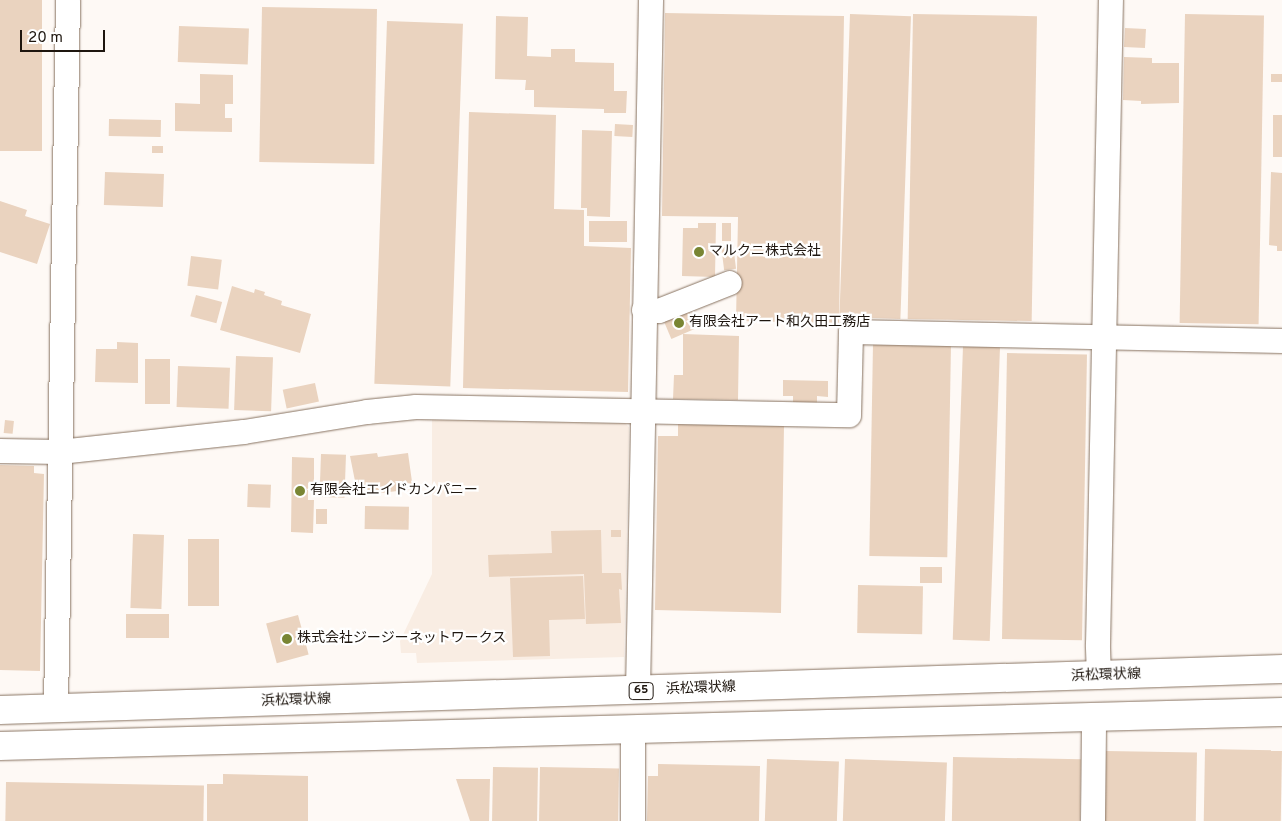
<!DOCTYPE html>
<meta charset="utf-8">
<style>
body{margin:0}
#map{position:relative;width:1282px;height:821px;overflow:hidden;background:#fef9f5;font-family:Overpass,"Noto Sans JP",sans-serif}
div>[style]{position:absolute}
.built>*{inset:0;background:#f9ede3}
.building>*{inset:0;background:#ead3bf;transform-origin:0 0}
.roads{filter:drop-shadow(0 0 1px #887361) drop-shadow(0 0 1px #887361)}
.minor>*{height:24px;margin:-12px;padding:0 12px;transform-origin:12px;border-radius:12px;background:#fff}
.primary>*{height:28px;margin:-14px;padding:0 14px;transform-origin:14px;border-radius:14px;background:#fff}
.dots>*{width:14px;height:14px;translate:-50% -50%;box-sizing:border-box;border:2px solid #fff;border-radius:50%}
span{translate:-50% -50%;white-space:nowrap;text-align:center;line-height:1.15;-webkit-text-stroke:4.5px #fff;paint-order:stroke}
.shield-label span{padding:1px 4px;background:#fff;border:1px solid;border-radius:4px;-webkit-text-stroke-width:0}
.shield-label{font-size:12px;color:#1e160f;font-weight:700}
.poi-label{font-size:14px;color:#1e160f}
.left{translate:0 -50%;text-align:left}
.street-label{font-size:14px;color:#1e160f}
.scale{position:absolute;left:20px;top:30px;width:85px;height:22px;box-sizing:border-box;border:2px solid #1e160f;border-top:0;padding-left:6px;font-size:15px;line-height:18px;white-space:nowrap;color:#1e160f;-webkit-text-stroke:4px #fff;paint-order:stroke}
</style>
<div id="map">
<div class="built">
<i style="clip-path:polygon(432px 418px,623px 421px,629px 427px,624px 657px,417px 663px,416px 653px,401px 653px,400px 641px,432px 574px)"></i>
</div>
<div class="building">
<i style="left:0;top:0;width:42px;height:151px"></i>
<i style="left:262px;top:7px;width:115px;height:155px;rotate:1deg"></i>
<i style="clip-path:polygon(665px 13px,844px 16px,839px 323px,736px 321px,738px 217px,662px 216px)"></i>
<i style="left:850px;top:14px;width:61px;height:303px;rotate:2deg"></i>
<i style="left:913px;top:14px;width:124px;height:305px;rotate:1deg"></i>
<i style="left:1185px;top:14px;width:79px;height:309px;rotate:1deg"></i>
<i style="clip-path:polygon(496px 16px,528px 17px,527px 56px,551px 57px,551px 49px,575px 49px,575px 62px,614px 63px,614px 91px,627px 91px,626px 113px,604px 113px,604px 109px,534px 107px,534px 90px,525px 90px,526px 80px,495px 79px)"></i>
<i style="left:387px;top:21px;width:76px;height:363px;rotate:2deg"></i>
<i style="left:179px;top:26px;width:70px;height:36px;rotate:2deg"></i>
<i style="left:1125px;top:28px;width:21px;height:19px;rotate:3deg"></i>
<i style="clip-path:polygon(1124px 57px,1152px 58px,1152px 63px,1179px 63px,1179px 103px,1141px 104px,1141px 101px,1123px 100px)"></i>
<i style="clip-path:polygon(200px 74px,233px 75px,233px 104px,225px 104px,225px 118px,232px 118px,232px 132px,175px 131px,175px 103px,200px 104px)"></i>
<i style="left:1271px;top:74px;width:11px;height:8px"></i>
<i style="clip-path:polygon(469px 112px,556px 115px,554px 209px,584px 210px,584px 246px,631px 248px,628px 392px,463px 388px)"></i>
<i style="left:1273px;top:115px;width:9px;height:42px"></i>
<i style="left:109px;top:119px;width:52px;height:17px;rotate:1deg"></i>
<i style="left:615px;top:124px;width:18px;height:12px;rotate:3deg"></i>
<i style="clip-path:polygon(582px 130px,612px 131px,610px 217px,587px 216px,587px 208px,581px 208px)"></i>
<i style="left:152px;top:146px;width:11px;height:7px"></i>
<i style="left:105px;top:172px;width:59px;height:33px;rotate:2deg"></i>
<i style="clip-path:polygon(1271px 172px,1282px 173px,1282px 251px,1277px 251px,1277px 246px,1269px 245px)"></i>
<i style="clip-path:polygon(0 201px,27px 210px,25px 216px,50px 224px,37px 264px,0 252px)"></i>
<i style="left:589px;top:221px;width:38px;height:21px"></i>
<i style="clip-path:polygon(698px 223px,716px 223px,715px 277px,682px 276px,683px 228px,698px 228px)"></i>
<i style="left:722px;top:223px;width:9px;height:18px"></i>
<i style="left:733px;top:244px;width:25px;height:12px;rotate:83deg"></i>
<i style="left:191px;top:256px;width:31px;height:30px;rotate:7deg"></i>
<i style="clip-path:polygon(232px 286px,254px 293px,255px 289px,265px 292px,264px 295px,282px 301px,281px 305px,311px 314px,300px 353px,220px 330px)"></i>
<i style="left:196px;top:295px;width:27px;height:22px;rotate:15deg"></i>
<i style="left:688px;top:309px;width:21px;height:27px;rotate:67deg"></i>
<i style="clip-path:polygon(683px 334px,739px 336px,738px 400px,673px 399px,674px 375px,683px 375px)"></i>
<i style="clip-path:polygon(117px 342px,138px 343px,138px 383px,95px 382px,96px 349px,117px 349px)"></i>
<i style="left:873px;top:344px;width:78px;height:212px;rotate:1deg"></i>
<i style="left:963px;top:346px;width:37px;height:294px;rotate:2deg"></i>
<i style="left:1007px;top:353px;width:80px;height:286px;rotate:1deg"></i>
<i style="left:236px;top:356px;width:37px;height:54px;rotate:2deg"></i>
<i style="left:145px;top:359px;width:25px;height:45px"></i>
<i style="left:178px;top:366px;width:52px;height:41px;rotate:2deg"></i>
<i style="clip-path:polygon(783px 380px,828px 381px,828px 397px,817px 396px,817px 404px,793px 403px,793px 396px,783px 396px)"></i>
<i style="left:315px;top:383px;width:19px;height:33px;rotate:78deg"></i>
<i style="left:5px;top:420px;width:9px;height:13px;rotate:6deg"></i>
<i style="clip-path:polygon(678px 424px,784px 426px,781px 613px,655px 610px,658px 436px,678px 436px)"></i>
<i style="clip-path:polygon(377px 453px,378px 457px,408px 453px,413px 489px,358px 496px,350px 456px)"></i>
<i style="left:321px;top:454px;width:25px;height:43px;rotate:2deg"></i>
<i style="clip-path:polygon(292px 457px,314px 458px,314px 483px,308px 483px,308px 500px,314px 500px,313px 533px,291px 532px)"></i>
<i style="clip-path:polygon(0 465px,34px 466px,34px 473px,44px 474px,40px 671px,0 670px)"></i>
<i style="left:248px;top:484px;width:23px;height:23px;rotate:2deg"></i>
<i style="left:365px;top:506px;width:44px;height:23px;rotate:1deg"></i>
<i style="left:316px;top:509px;width:11px;height:15px"></i>
<i style="clip-path:polygon(601px 530px,602px 573px,621px 573px,622px 590px,619px 589px,621px 623px,586px 624px,584px 574px,489px 577px,488px 555px,552px 553px,551px 531px)"></i>
<i style="left:611px;top:530px;width:10px;height:7px"></i>
<i style="left:133px;top:534px;width:31px;height:74px;rotate:2deg"></i>
<i style="left:188px;top:539px;width:31px;height:67px"></i>
<i style="left:920px;top:567px;width:22px;height:16px"></i>
<i style="clip-path:polygon(583px 576px,585px 619px,549px 620px,550px 656px,513px 657px,510px 578px)"></i>
<i style="left:858px;top:585px;width:65px;height:48px;rotate:1deg"></i>
<i style="left:126px;top:614px;width:43px;height:24px"></i>
<i style="left:298px;top:615px;width:41px;height:33px;rotate:75deg"></i>
<i style="left:1205px;top:749px;width:77px;height:72px;rotate:1deg"></i>
<i style="left:1106px;top:751px;width:91px;height:70px;rotate:1deg"></i>
<i style="left:953px;top:757px;width:128px;height:64px;rotate:1deg"></i>
<i style="left:767px;top:759px;width:72px;height:62px;rotate:2deg"></i>
<i style="left:845px;top:759px;width:102px;height:62px;rotate:2deg"></i>
<i style="clip-path:polygon(658px 764px,760px 766px,759px 821px,647px 821px,648px 776px,658px 776px)"></i>
<i style="left:493px;top:767px;width:45px;height:54px;rotate:1deg"></i>
<i style="left:540px;top:767px;width:79px;height:54px;rotate:1deg"></i>
<i style="clip-path:polygon(223px 774px,308px 776px,308px 821px,207px 821px,207px 784px,223px 784px)"></i>
<i style="clip-path:polygon(456px 779px,490px 779px,489px 821px,470px 821px)"></i>
<i style="left:6px;top:782px;width:198px;height:39px;rotate:1deg"></i>
</div>
<div class="roads">
<div class="minor">
<i style="left:644px;top:310px;width:15px;rotate:4deg"></i>
<i style="left:659px;top:311px;width:76px;rotate:-21.5deg"></i>
<i style="left:0;top:451px;width:60px;rotate:1deg"></i>
<i style="left:60px;top:452px;width:185px;rotate:-6.2deg"></i>
<i style="left:244px;top:432px;width:125px;rotate:-9.2deg"></i>
<i style="left:367px;top:412px;width:49px;rotate:-5.8deg"></i>
<i style="left:416px;top:407px;width:433px;rotate:1.1deg"></i>
<i style="left:849px;top:415px;width:83px;rotate:-88.6deg"></i>
<i style="left:851px;top:332px;width:431px;rotate:1.2deg"></i>
<i style="left:1099px;top:677px;width:32px;rotate:-92deg"></i>
<i style="left:1098px;top:645px;width:645px;rotate:-88.85deg"></i>
<i style="left:638px;top:691px;width:691px;rotate:-88.92deg"></i>
<i style="left:56px;top:708px;width:708px;rotate:-89.03deg"></i>
<i style="left:633px;top:821px;width:93px;rotate:-90deg"></i>
<i style="left:1093px;top:821px;width:104px;rotate:-89.4deg"></i>
</div>
<div class="primary">
<i style="left:0;top:710px;width:1283px;rotate:-1.83deg"></i>
<i style="left:0;top:746px;width:1282px;rotate:-1.52deg"></i>
</div>
</div>
<div class="dots">
<i style="left:699px;top:252px;background:#798533"></i>
<i style="left:679px;top:323px;background:#798533"></i>
<i style="left:300px;top:491px;background:#798533"></i>
<i style="left:287px;top:639px;background:#798533"></i>
</div>
<div class="shield-label">
<span style="left:641px;top:691px">65</span>
</div>
<div class="poi-label">
<span class="left" style="left:709px;top:252px">マルクニ株式会社</span>
<span class="left" style="left:689px;top:323px">有限会社アート和久田工務店</span>
<span class="left" style="left:310px;top:491px">有限会社エイドカンパニー</span>
<span class="left" style="left:297px;top:639px">株式会社ジージーネットワークス</span>
</div>
<div class="street-label">
<span style="left:1106px;top:676px;rotate:-2deg">浜松環状線</span>
<span style="left:701px;top:689px;rotate:-2deg">浜松環状線</span>
<span style="left:296px;top:701px;rotate:-2deg">浜松環状線</span>
</div>
<div class="scale">20 m</div>
</div>
